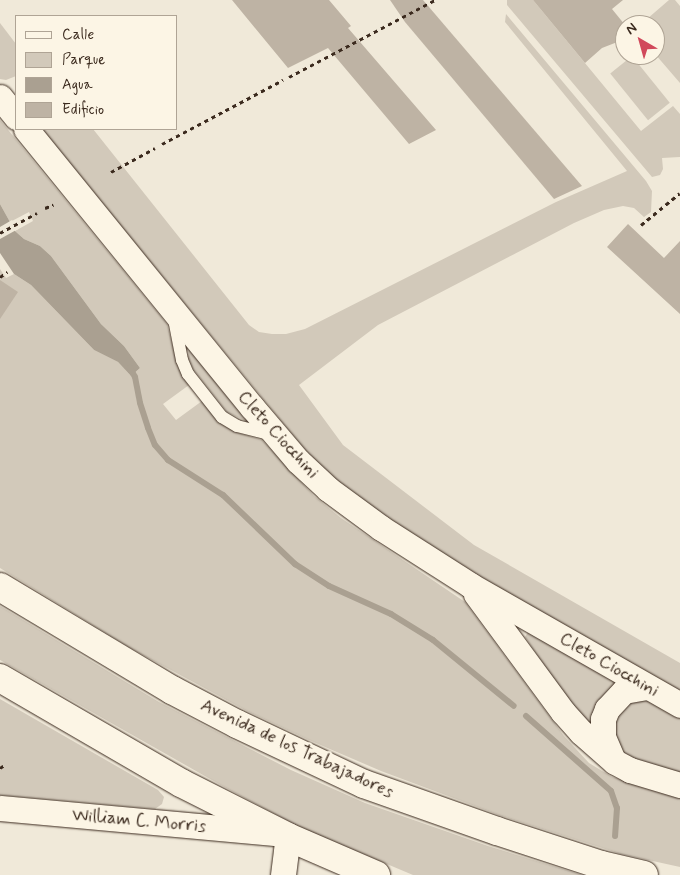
<!DOCTYPE html>
<style>
body{margin:0}
#map{position:relative;width:680px;height:875px;overflow:hidden;background:#f0e9d9;font-family:Mynerve,sans-serif}
div>[style]{position:absolute}
.green>*{inset:0;background:#d2c9ba;transform-origin:0 0}
.water>*{inset:0;background:#aaa091}
.pier>*{inset:0;background:#f0e9d9}
.stream>*{height:6px;margin:-3px;padding:0 3px;transform-origin:3px;border-radius:3px;background:#aaa091}
.building>*{inset:0;background:#beb3a4}
.path>*{height:3px;margin-top:-1.5px;transform-origin:0;background:repeating-linear-gradient(90deg,#3b2a1e 0 4px,transparent 0 8px)}
.roads{filter:drop-shadow(0 0 1px #3b2a1e) drop-shadow(0 0 1px #3b2a1e)}
.service>*{height:12px;margin:-6px;padding:0 6px;transform-origin:6px;border-radius:6px;background:#fcf5e5}
.minor>*{height:25px;margin:-12.5px;padding:0 12.5px;transform-origin:12.5px;border-radius:12.5px;background:#fcf5e5}
.primary>*{height:28px;margin:-14px;padding:0 14px;transform-origin:14px;border-radius:14px;background:#fcf5e5}
span{translate:-50% -50%;white-space:nowrap;text-align:center;line-height:1.15;-webkit-text-stroke:4.5px #fcf5e5;paint-order:stroke}
.street-label{font-size:18px;color:#3b2a1e}
.legend{position:absolute;left:15px;top:15px;width:162px;height:115px;box-sizing:border-box;background:#fcf5e5;border:1px solid #afa495;margin:0;padding:6px 9px;list-style:none;font-size:15px;color:#3b2a1e}
.legend li{display:flex;align-items:center;gap:10px;height:25px}
.legend b{width:25px;border:1px solid #afa495}
.north{position:absolute;left:615px;top:15px;width:50px;height:50px;box-sizing:border-box;background:#fcf5e5;border:1px solid #afa495;border-radius:50%;rotate:322deg;font-size:14px;font-weight:700;line-height:20px;text-align:center;color:#3b2a1e}
.north::after{content:'';display:block;margin:auto;width:18px;height:22px;background:#d1495b;clip-path:polygon(50% 0,100% 100%,50% 72%,0 100%)}
</style>
<div id="map">
<div class="green">
<i style="clip-path:polygon(507px 0,533px 0,641px 131px,673px 106px,680px 114px,680px 157px,662px 158px,663px 169px,660px 175px,652px 177px,507px 5px)"></i>
<i style="clip-path:polygon(669px 0,675px 0,680px 6px,680px 83px,655px 54px,655px 25px,640px 25px)"></i>
<i style="clip-path:polygon(506px 14px,646px 181px,652px 191px,651px 212px,644px 217px,634px 208px,623px 206px,604px 210px,574px 223px,378px 325px,299px 385px,343px 445px,474px 545px,680px 663px,680px 696px,474px 577px,341px 485px,307px 452px,41px 129px,93px 129px,249px 325px,259px 332px,272px 334px,286px 334px,305px 329px,556px 202px,627px 171px,505px 22px)"></i>
<i style="clip-path:polygon(0 23px,16px 44px,16px 76px,6px 80px,0 79px)"></i>
<i style="left:632px;top:56px;width:60px;height:28px;rotate:51deg"></i>
<i style="clip-path:polygon(0 120px,167px 324px,178px 366px,189px 385px,163px 404px,176px 420px,202px 401px,235px 432px,262px 440px,314px 496px,341px 518px,465px 602px,564px 736px,589px 763px,612px 777px,680px 797px,680px 867px,621px 854px,499px 815px,381px 771px,309px 740px,247px 711px,130px 648px,0 568px,0 269px,6px 278px,14px 274px,31px 285px,94px 350px,118px 362px,131px 376px,140px 368px,124px 346px,101px 324px,51px 256px,40px 246px,24px 239px,15px 231px,33px 221px,29px 212px,10px 222px,0 204px)"></i>
<i style="clip-path:polygon(189px 349px,248px 422px,227px 412px,193px 369px,188px 358px)"></i>
<i style="clip-path:polygon(0 606px,159px 702px,291px 770px,365px 803px,488px 846px,582px 875px,413px 875px,299px 827px,219px 784px,0 660px)"></i>
<i style="clip-path:polygon(528px 632px,617px 682px,591px 724px,588px 724px,567px 699px,525px 637px)"></i>
<i style="clip-path:polygon(639px 695px,680px 714px,680px 773px,624px 755px,611px 740px,619px 702px)"></i>
<i style="clip-path:polygon(0 699px,158px 790px,164px 797px,162px 804px,155px 809px,0 795px)"></i>
</div>
<div class="water">
<i style="clip-path:polygon(0 204px,15px 231px,24px 239px,40px 246px,51px 256px,101px 324px,124px 346px,140px 368px,131px 376px,118px 362px,94px 350px,31px 285px,14px 274px,0 253px)"></i>
</div>
<div class="pier">
<i style="clip-path:polygon(12px 220px,18px 229px,0 239px,0 227px)"></i>
</div>
<div class="stream">
<i style="left:130px;top:368px;width:10px;rotate:61deg"></i>
<i style="left:135px;top:377px;width:26px;rotate:79deg"></i>
<i style="left:140px;top:403px;width:26px;rotate:72deg"></i>
<i style="left:148px;top:428px;width:18px;rotate:68deg"></i>
<i style="left:155px;top:445px;width:20px;rotate:49deg"></i>
<i style="left:168px;top:460px;width:65px;rotate:32.5deg"></i>
<i style="left:223px;top:495px;width:100px;rotate:43.8deg"></i>
<i style="left:295px;top:564px;width:40px;rotate:32.9deg"></i>
<i style="left:329px;top:586px;width:68px;rotate:24.3deg"></i>
<i style="left:391px;top:614px;width:49px;rotate:31.8deg"></i>
<i style="left:433px;top:640px;width:104px;rotate:39.2deg"></i>
<i style="left:526px;top:716px;width:113px;rotate:41.4deg"></i>
<i style="left:611px;top:791px;width:18px;rotate:71deg"></i>
<i style="left:617px;top:808px;width:28px;rotate:94deg"></i>
</div>
<div class="building">
<i style="clip-path:polygon(232px 0,329px 0,351px 26px,348px 28px,436px 130px,409px 144px,328px 48px,288px 68px)"></i>
<i style="clip-path:polygon(390px 0,423px 0,582px 186px,554px 199px,405px 22px)"></i>
<i style="clip-path:polygon(533px 0,623px 0,612px 9px,625px 25px,625px 39px,602px 48px,585px 63px)"></i>
<i style="clip-path:polygon(628px 224px,664px 258px,680px 241px,680px 314px,607px 247px)"></i>
<i style="clip-path:polygon(0 280px,18px 292px,0 319px)"></i>
</div>
<div class="path">
<i style="left:289px;top:77px;width:165px;rotate:-27.8deg"></i>
<i style="left:162px;top:144px;width:137px;rotate:-27.9deg"></i>
<i style="left:111px;top:172px;width:50px;rotate:-28.6deg"></i>
<i style="left:45px;top:208px;width:9px;rotate:-21deg"></i>
<i style="left:641px;top:225px;width:50px;rotate:-39.4deg"></i>
<i style="left:0;top:233px;width:42px;rotate:-28.4deg"></i>
<i style="left:0;top:277px;width:9px;rotate:-36deg"></i>
<i style="left:0;top:768px;width:4px;rotate:-34deg"></i>
</div>
<div class="roads">
<div class="service">
<i style="left:174px;top:319px;width:42px;rotate:79deg"></i>
<i style="left:182px;top:360px;width:15px;rotate:67deg"></i>
<i style="left:188px;top:374px;width:55px;rotate:51.7deg"></i>
<i style="left:222px;top:417px;width:17px;rotate:31deg"></i>
<i style="left:237px;top:426px;width:36px;rotate:14deg"></i>
</div>
<div class="minor">
<i style="left:0;top:97px;width:26px;rotate:51deg"></i>
<i style="left:26px;top:129px;width:358px;rotate:50.9deg"></i>
<i style="left:252px;top:407px;width:71px;rotate:49.6deg"></i>
<i style="left:298px;top:461px;width:41px;rotate:43deg"></i>
<i style="left:328px;top:489px;width:66px;rotate:36.3deg"></i>
<i style="left:381px;top:528px;width:106px;rotate:32.6deg"></i>
<i style="left:470px;top:585px;width:242px;rotate:29.7deg"></i>
<i style="left:476px;top:594px;width:147px;rotate:53.6deg"></i>
<i style="left:563px;top:712px;width:27px;rotate:48deg"></i>
<i style="left:581px;top:732px;width:45px;rotate:41.4deg"></i>
<i style="left:615px;top:762px;width:17px;rotate:28deg"></i>
<i style="left:630px;top:770px;width:52px;rotate:16.7deg"></i>
<i style="left:612px;top:758px;width:23px;rotate:-113deg"></i>
<i style="left:603px;top:737px;width:18px;rotate:-90deg"></i>
<i style="left:603px;top:719px;width:11px;rotate:-68deg"></i>
<i style="left:607px;top:709px;width:25px;rotate:-47deg"></i>
<i style="left:624px;top:691px;width:23px;rotate:-10deg"></i>
<i style="left:0;top:808px;width:277px;rotate:5.2deg"></i>
<i style="left:283px;top:875px;width:38px;rotate:-83deg"></i>
</div>
<div class="primary">
<i style="left:0;top:587px;width:200px;rotate:30.9deg"></i>
<i style="left:172px;top:690px;width:73px;rotate:27.6deg"></i>
<i style="left:237px;top:724px;width:140px;rotate:25.3deg"></i>
<i style="left:364px;top:784px;width:141px;rotate:19.5deg"></i>
<i style="left:497px;top:831px;width:109px;rotate:18.1deg"></i>
<i style="left:601px;top:865px;width:44px;rotate:13.1deg"></i>
<i style="left:0;top:678px;width:209px;rotate:30.1deg"></i>
<i style="left:181px;top:783px;width:120px;rotate:26.8deg"></i>
<i style="left:288px;top:837px;width:96px;rotate:23.4deg"></i>
</div>
</div>
<div class="street-label">
<span style="left:278px;top:435px;rotate:48deg">Cleto Ciocchini</span>
<span style="left:609px;top:665px;rotate:30deg">Cleto Ciocchini</span>
<span style="left:297px;top:749px;rotate:25deg">Avenida de los Trabajadores</span>
<span style="left:139px;top:821px;rotate:5deg">William C. Morris</span>
</div>
<ul class="legend">
<li><b style="height:6px;background:#fcf5e5"></b>Calle</li>
<li><b style="height:14px;background:#d2c9ba"></b>Parque</li>
<li><b style="height:14px;background:#aaa091"></b>Agua</li>
<li><b style="height:14px;background:#beb3a4"></b>Edificio</li>
</ul>
<div class="north">N</div>
</div>
